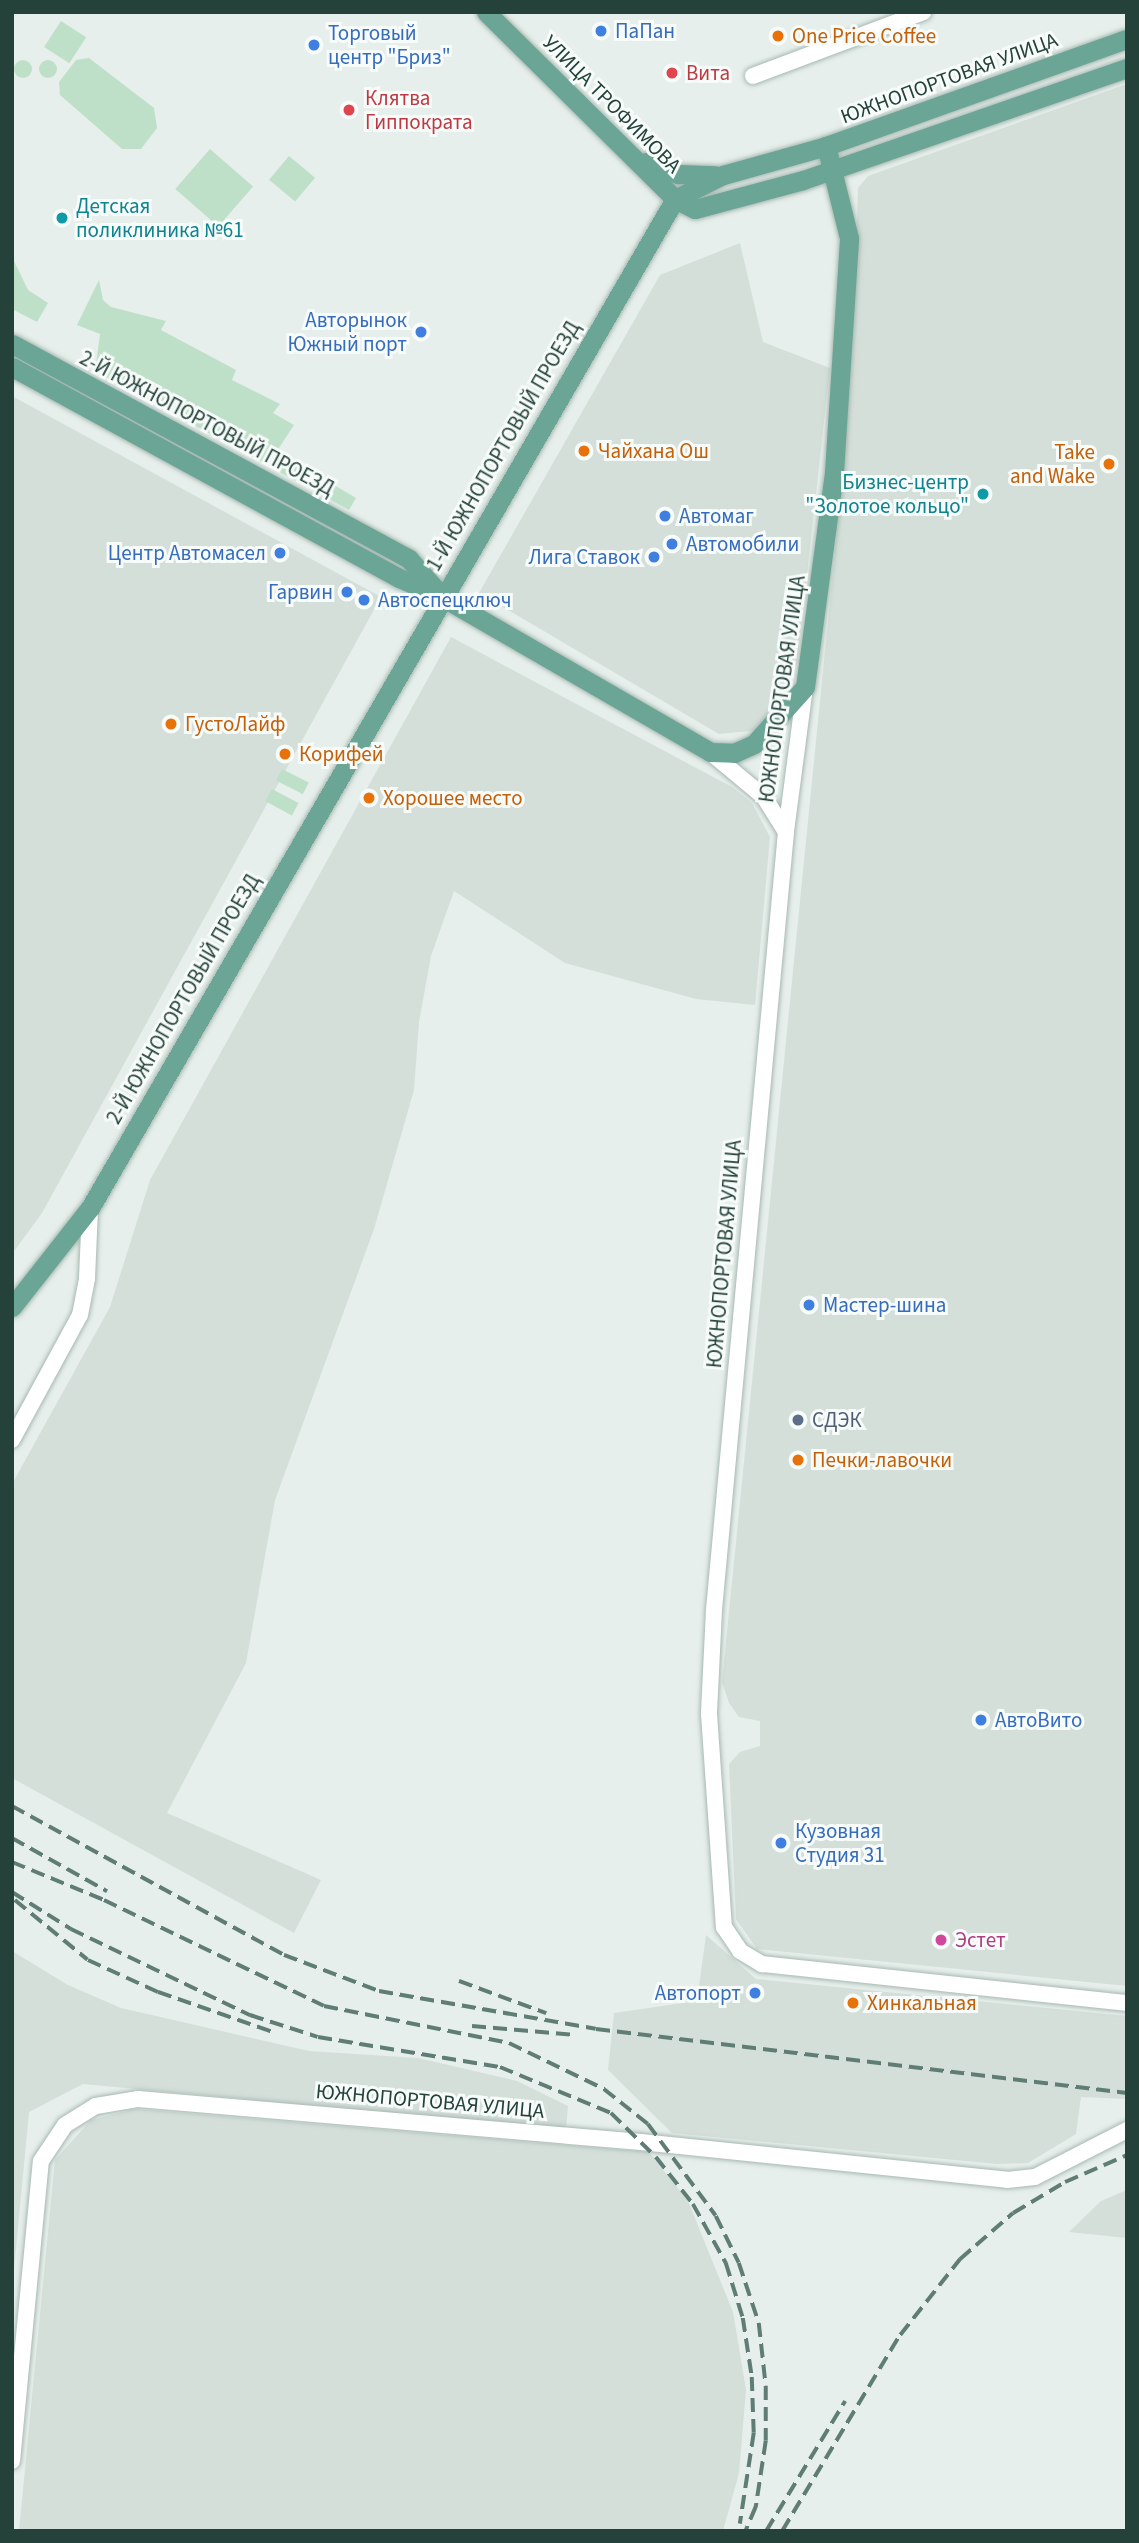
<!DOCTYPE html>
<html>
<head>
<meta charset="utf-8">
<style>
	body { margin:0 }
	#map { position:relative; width:1139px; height:2543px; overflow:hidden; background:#e6efeb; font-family:"Source Sans 3",sans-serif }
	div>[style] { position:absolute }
	.built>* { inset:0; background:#d4dfda }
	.green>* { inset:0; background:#bfe0c8; transform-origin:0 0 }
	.round { border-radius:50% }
	.roads { filter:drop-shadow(0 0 2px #a8b8b2) drop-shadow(0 0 2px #a8b8b2) }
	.minor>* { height:16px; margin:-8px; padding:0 8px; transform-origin:8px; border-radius:8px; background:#fff }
	.major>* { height:19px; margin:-9.5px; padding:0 9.5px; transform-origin:9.5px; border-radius:9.5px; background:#6aa596 }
	.rail>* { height:3.5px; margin-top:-1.75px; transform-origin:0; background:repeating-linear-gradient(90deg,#5f7d75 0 14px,transparent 0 21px) }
	.dots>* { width:19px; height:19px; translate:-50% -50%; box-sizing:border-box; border:4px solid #f7fbf9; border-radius:50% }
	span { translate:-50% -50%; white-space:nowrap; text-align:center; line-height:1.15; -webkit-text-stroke:6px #f7fbf9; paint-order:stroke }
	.shop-label { font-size:21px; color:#366cbe }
	.left { translate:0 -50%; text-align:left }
	.right { translate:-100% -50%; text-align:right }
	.food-label { font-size:21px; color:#c56008 }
	.health-label { font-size:21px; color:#be3a42 }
	.street-label { font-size:21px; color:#24423a }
	.culture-label { font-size:21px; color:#0d838f }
	.service-label { font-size:21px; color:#4e5e75 }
	.hotel-label { font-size:21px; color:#b23c85 }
	.frame { position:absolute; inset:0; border:14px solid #24423a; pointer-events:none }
</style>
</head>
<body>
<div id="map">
	<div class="built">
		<div style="clip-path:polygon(1127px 84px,1127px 1986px,757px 1949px,736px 1919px,729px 1764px,740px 1752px,760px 1746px,760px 1721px,739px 1717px,729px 1703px,722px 1682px,841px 491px,853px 338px,858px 188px,868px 176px)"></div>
		<div style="clip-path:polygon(740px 243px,763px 342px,830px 368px,797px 664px,760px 730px,719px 734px,479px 593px,660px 275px)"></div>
		<div style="clip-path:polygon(12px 396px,381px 597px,42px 1213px,12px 1254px)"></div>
		<div style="clip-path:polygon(451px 637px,732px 787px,752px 803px,770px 837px,755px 1005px,696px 999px,565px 963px,454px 891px,431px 956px,419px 1022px,414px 1090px,374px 1229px,275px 1500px,246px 1663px,167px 1813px,321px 1880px,294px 1933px,12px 1778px,12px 1484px,110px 1307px,150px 1180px)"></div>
		<div style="clip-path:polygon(706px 1935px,756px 1979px,1127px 2016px,1127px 2099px,1081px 2097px,1076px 2134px,1028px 2163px,997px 2164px,672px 2133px,608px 2070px,614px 2013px,697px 2001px)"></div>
		<div style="clip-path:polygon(12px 1951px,68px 1985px,121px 2008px,309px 2051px,418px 2058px,517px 2081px,568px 2106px,566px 2129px,83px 2084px,29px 2112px,12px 2291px)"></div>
		<div style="clip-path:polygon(135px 2109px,649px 2152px,688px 2201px,733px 2312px,746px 2390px,739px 2473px,723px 2531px,19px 2531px,55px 2160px,91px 2120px)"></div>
		<div style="clip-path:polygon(1127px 2190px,1127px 2238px,1069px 2232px,1101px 2201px)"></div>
	</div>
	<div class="green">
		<div style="left:61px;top:21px;width:30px;height:31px;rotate:33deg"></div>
		<div style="clip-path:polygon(89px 58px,154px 108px,157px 128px,141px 149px,122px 149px,60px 95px,59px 82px,76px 60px)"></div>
		<div class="round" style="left:14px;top:60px;width:18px;height:18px"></div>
		<div class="round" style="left:39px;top:60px;width:18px;height:18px"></div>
		<div style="left:210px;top:149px;width:57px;height:53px;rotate:41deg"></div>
		<div style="left:289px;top:156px;width:34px;height:31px;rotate:40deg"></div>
		<div style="clip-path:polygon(12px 257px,28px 290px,48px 303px,37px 322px,12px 309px)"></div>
		<div style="clip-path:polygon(99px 280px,103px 300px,111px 307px,166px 321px,161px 330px,236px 370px,232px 380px,280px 404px,273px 413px,294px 425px,277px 451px,356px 498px,349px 510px,95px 371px,100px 334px,77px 325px)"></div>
		<div style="left:282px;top:769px;width:30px;height:13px;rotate:27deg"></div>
		<div style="left:272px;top:789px;width:30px;height:14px;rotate:28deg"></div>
	</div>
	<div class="roads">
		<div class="minor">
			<div style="left:753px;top:76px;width:182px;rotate:-20.6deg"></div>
			<div style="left:805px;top:687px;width:146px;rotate:97.5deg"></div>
			<div style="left:786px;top:832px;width:781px;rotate:95.29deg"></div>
			<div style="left:714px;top:1610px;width:104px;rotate:92.8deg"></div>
			<div style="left:709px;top:1714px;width:214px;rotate:86deg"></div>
			<div style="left:724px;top:1927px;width:29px;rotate:56deg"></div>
			<div style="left:740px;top:1951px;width:26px;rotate:31deg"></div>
			<div style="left:762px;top:1964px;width:367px;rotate:6.1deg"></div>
			<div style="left:710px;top:752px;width:70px;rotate:39.8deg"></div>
			<div style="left:764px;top:797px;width:41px;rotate:57.8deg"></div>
			<div style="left:12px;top:1440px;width:142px;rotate:-61.5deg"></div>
			<div style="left:80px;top:1315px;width:38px;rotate:-79deg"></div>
			<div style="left:87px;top:1278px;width:70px;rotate:-87.5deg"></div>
			<div style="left:12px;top:2461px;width:301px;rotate:-84.5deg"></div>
			<div style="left:41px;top:2161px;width:43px;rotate:-56.3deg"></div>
			<div style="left:65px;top:2125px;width:36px;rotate:-32deg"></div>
			<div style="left:96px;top:2106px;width:43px;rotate:-9.5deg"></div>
			<div style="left:138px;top:2099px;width:505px;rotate:4.89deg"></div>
			<div style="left:641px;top:2142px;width:368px;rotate:5.9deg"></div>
			<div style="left:1007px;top:2180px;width:28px;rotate:-6deg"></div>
			<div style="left:1035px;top:2177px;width:103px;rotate:-27.1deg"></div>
		</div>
		<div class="major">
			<div style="left:486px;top:12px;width:266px;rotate:44.7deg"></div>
			<div style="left:675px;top:199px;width:22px;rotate:27deg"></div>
			<div style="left:695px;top:209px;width:112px;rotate:-15deg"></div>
			<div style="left:803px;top:180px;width:343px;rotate:-19.1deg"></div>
			<div style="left:646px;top:162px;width:34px;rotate:21deg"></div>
			<div style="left:678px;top:174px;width:37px;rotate:2deg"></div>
			<div style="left:12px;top:344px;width:451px;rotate:28.4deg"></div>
			<div style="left:409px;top:559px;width:45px;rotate:48.6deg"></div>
			<div style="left:12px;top:367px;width:441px;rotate:28.6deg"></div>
			<div style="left:399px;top:578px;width:47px;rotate:23.8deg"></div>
			<div style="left:442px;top:597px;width:310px;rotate:30deg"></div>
			<div style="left:710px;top:752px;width:24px;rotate:2deg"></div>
			<div style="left:734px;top:753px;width:22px;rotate:-24deg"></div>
			<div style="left:754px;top:744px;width:76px;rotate:-48.2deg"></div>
			<div style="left:805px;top:687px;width:217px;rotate:-82.3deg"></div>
			<div style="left:834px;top:472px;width:234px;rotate:-86.3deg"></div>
			<div style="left:849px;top:238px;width:95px;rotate:-104deg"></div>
			<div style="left:12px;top:1307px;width:126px;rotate:-51.8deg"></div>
			<div style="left:90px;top:1208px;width:1166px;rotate:-59.9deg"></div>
			<div style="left:675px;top:199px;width:54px;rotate:-26.6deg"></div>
			<div style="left:723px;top:175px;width:107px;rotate:-15.7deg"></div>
			<div style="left:826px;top:146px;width:319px;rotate:-19.6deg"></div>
		</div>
	</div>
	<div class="rail">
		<div style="left:12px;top:1806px;width:310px;rotate:28.7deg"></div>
		<div style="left:284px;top:1955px;width:102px;rotate:20.8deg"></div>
		<div style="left:379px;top:1991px;width:220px;rotate:9.9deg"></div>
		<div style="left:596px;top:2029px;width:535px;rotate:6.87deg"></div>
		<div style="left:12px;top:1838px;width:109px;rotate:29.2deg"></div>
		<div style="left:12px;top:1862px;width:100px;rotate:22.4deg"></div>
		<div style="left:104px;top:1900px;width:244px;rotate:25.7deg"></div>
		<div style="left:324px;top:2006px;width:189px;rotate:11.3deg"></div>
		<div style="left:509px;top:2043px;width:106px;rotate:25.8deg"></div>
		<div style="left:604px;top:2089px;width:56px;rotate:38.5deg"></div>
		<div style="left:648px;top:2124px;width:114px;rotate:53.5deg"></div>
		<div style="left:716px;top:2216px;width:52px;rotate:63.9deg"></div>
		<div style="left:739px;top:2263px;width:63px;rotate:71.6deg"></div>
		<div style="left:759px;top:2323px;width:63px;rotate:83.7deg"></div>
		<div style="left:766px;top:2386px;width:55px;rotate:90deg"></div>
		<div style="left:766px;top:2441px;width:67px;rotate:98.6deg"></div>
		<div style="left:756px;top:2507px;width:26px;rotate:113deg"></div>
		<div style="left:12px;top:1892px;width:70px;rotate:32.1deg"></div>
		<div style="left:71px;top:1929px;width:199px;rotate:25.7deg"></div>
		<div style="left:250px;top:2015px;width:71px;rotate:17.9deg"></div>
		<div style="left:318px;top:2037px;width:184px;rotate:9.4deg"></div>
		<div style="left:500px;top:2067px;width:120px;rotate:22.5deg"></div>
		<div style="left:611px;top:2113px;width:63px;rotate:44.4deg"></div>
		<div style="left:656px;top:2157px;width:60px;rotate:51.8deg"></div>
		<div style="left:693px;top:2204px;width:68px;rotate:60.8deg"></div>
		<div style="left:726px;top:2263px;width:58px;rotate:72.8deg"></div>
		<div style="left:743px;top:2318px;width:60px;rotate:81.3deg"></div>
		<div style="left:752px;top:2377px;width:56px;rotate:88deg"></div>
		<div style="left:754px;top:2433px;width:92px;rotate:98.7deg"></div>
		<div style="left:15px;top:1900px;width:94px;rotate:39.4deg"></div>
		<div style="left:88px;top:1960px;width:77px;rotate:24.6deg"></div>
		<div style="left:158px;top:1992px;width:122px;rotate:19.2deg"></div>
		<div style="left:459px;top:1981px;width:93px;rotate:20.2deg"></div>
		<div style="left:472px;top:2026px;width:104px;rotate:4.9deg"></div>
		<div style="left:766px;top:2531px;width:152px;rotate:-58.7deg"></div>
		<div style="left:782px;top:2531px;width:229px;rotate:-59deg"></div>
		<div style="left:900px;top:2335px;width:97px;rotate:-51.7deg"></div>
		<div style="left:960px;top:2259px;width:70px;rotate:-41deg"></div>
		<div style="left:1013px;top:2213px;width:61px;rotate:-30.8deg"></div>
		<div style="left:1065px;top:2182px;width:68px;rotate:-23.5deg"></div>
	</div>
	<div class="dots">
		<div style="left:601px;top:31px;background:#3f7fe0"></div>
		<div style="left:778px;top:36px;background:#e8710a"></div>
		<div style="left:314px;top:45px;background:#3f7fe0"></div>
		<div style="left:672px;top:73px;background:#e0444e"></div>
		<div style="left:349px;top:110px;background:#e0444e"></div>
		<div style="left:62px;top:218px;background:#0f9aa8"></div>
		<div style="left:421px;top:332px;background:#3f7fe0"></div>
		<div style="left:584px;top:451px;background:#e8710a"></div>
		<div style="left:1109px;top:464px;background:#e8710a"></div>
		<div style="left:983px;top:494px;background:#0f9aa8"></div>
		<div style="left:665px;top:516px;background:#3f7fe0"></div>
		<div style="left:672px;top:544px;background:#3f7fe0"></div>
		<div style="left:280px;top:553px;background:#3f7fe0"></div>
		<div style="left:654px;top:557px;background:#3f7fe0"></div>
		<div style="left:347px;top:592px;background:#3f7fe0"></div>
		<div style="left:364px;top:600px;background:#3f7fe0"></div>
		<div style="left:171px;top:724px;background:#e8710a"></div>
		<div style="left:285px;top:754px;background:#e8710a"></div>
		<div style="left:369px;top:798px;background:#e8710a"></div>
		<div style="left:809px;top:1305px;background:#3f7fe0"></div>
		<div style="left:798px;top:1420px;background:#5c6f8a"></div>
		<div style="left:798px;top:1460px;background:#e8710a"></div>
		<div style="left:981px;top:1720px;background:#3f7fe0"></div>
		<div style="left:781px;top:1843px;background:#3f7fe0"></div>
		<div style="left:941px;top:1940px;background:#d1479c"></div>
		<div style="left:755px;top:1993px;background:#3f7fe0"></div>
		<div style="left:853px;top:2003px;background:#e8710a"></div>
	</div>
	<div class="shop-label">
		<span class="left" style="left:615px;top:31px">ПаПан</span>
		<span class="left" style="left:328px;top:45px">Торговый<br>центр "Бриз"</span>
		<span class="right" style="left:407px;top:332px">Авторынок<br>Южный порт</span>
		<span class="left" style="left:679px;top:516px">Автомаг</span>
		<span class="left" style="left:686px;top:544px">Автомобили</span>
		<span class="right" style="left:266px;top:553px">Центр Автомасел</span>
		<span class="right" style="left:640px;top:557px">Лига Ставок</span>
		<span class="right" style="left:333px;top:592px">Гарвин</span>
		<span class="left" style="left:378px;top:600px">Автоспецключ</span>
		<span class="left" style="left:823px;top:1305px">Мастер-шина</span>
		<span class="left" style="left:995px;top:1720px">АвтоВито</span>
		<span class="left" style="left:795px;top:1843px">Кузовная<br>Студия 31</span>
		<span class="right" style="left:741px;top:1993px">Автопорт</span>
	</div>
	<div class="food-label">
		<span class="left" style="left:792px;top:36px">One Price Coffee</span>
		<span class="left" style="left:598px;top:451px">Чайхана Ош</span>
		<span class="right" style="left:1095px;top:464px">Take<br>and Wake</span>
		<span class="left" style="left:185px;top:724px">ГустоЛайф</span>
		<span class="left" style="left:299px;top:754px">Корифей</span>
		<span class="left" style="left:383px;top:798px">Хорошее место</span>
		<span class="left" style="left:812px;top:1460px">Печки-лавочки</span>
		<span class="left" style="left:867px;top:2003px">Хинкальная</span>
	</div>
	<div class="health-label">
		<span class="left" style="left:686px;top:73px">Вита</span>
		<span class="left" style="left:365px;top:110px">Клятва<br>Гиппократа</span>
	</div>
	<div class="street-label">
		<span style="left:949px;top:78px;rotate:-20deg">ЮЖНОПОРТОВАЯ УЛИЦА</span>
		<span style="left:612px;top:104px;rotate:45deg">УЛИЦА ТРОФИМОВА</span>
		<span style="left:207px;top:423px;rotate:28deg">2-Й ЮЖНОПОРТОВЫЙ ПРОЕЗД</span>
		<span style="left:503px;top:446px;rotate:-60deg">1-Й ЮЖНОПОРТОВЫЙ ПРОЕЗД</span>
		<span style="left:782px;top:689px;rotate:-82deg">ЮЖНОПОРТОВАЯ УЛИЦА</span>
		<span style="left:183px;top:999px;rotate:-60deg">2-Й ЮЖНОПОРТОВЫЙ ПРОЕЗД</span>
		<span style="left:724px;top:1254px;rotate:-85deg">ЮЖНОПОРТОВАЯ УЛИЦА</span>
		<span style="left:430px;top:2101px;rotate:5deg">ЮЖНОПОРТОВАЯ УЛИЦА</span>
	</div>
	<div class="culture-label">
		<span class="left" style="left:76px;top:218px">Детская<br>поликлиника №61</span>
		<span class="right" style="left:969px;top:494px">Бизнес-центр<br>"Золотое кольцо"</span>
	</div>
	<div class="service-label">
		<span class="left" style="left:812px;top:1420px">СДЭК</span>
	</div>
	<div class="hotel-label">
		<span class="left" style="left:955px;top:1940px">Эстет</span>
	</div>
	<div class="frame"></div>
</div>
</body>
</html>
